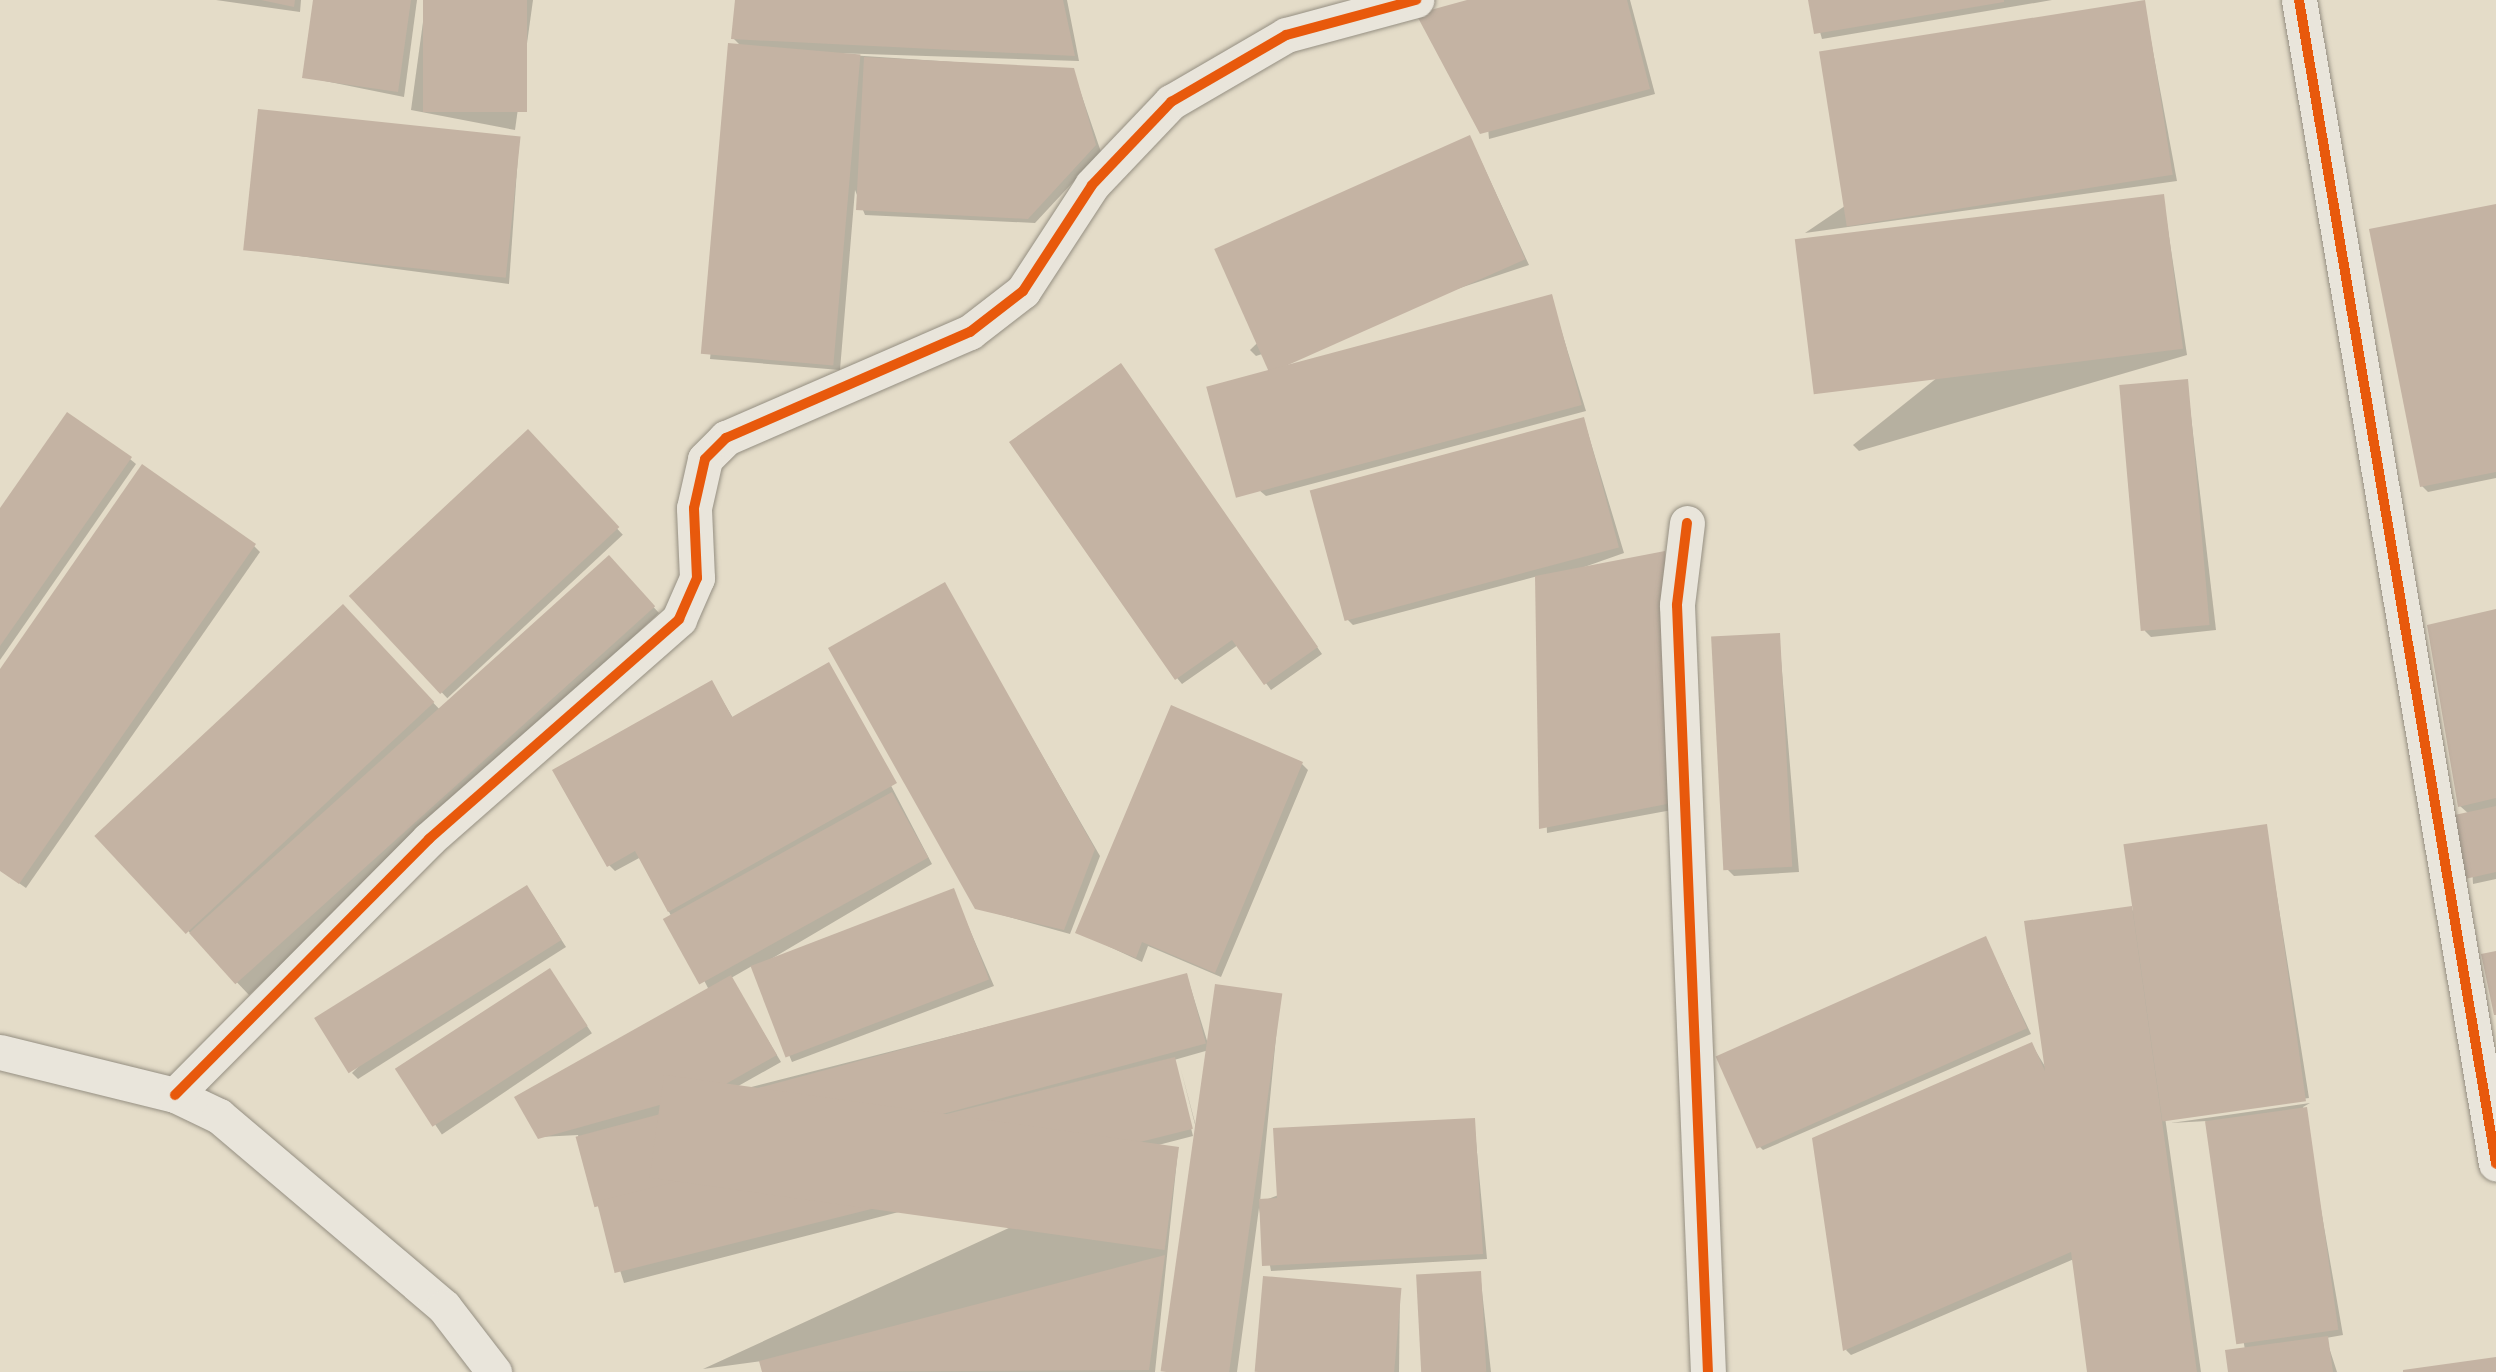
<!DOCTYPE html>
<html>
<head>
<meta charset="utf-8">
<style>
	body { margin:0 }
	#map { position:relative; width:2496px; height:1372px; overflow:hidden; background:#e4dcc8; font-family:"IM FELL Great Primer",serif }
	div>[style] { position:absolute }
	.shadow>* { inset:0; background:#0003; transform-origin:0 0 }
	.building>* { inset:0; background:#c4b3a3; transform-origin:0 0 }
	.roads { filter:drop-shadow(0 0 2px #958f82) drop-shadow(0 0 2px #958f82) }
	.street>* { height:35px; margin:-17.5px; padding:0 17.5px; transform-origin:17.5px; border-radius:17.5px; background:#e9e5db }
	.cycleway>* { height:10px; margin:-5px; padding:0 5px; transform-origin:5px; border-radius:5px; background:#e8590c }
	span { translate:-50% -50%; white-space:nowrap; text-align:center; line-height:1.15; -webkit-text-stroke:8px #f5ecd3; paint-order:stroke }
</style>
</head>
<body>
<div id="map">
	<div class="shadow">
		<div style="clip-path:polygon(216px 0,301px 0,300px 12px)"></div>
		<div style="clip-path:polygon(315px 0,417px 0,404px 97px,305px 77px)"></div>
		<div style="clip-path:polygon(426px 0,533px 0,515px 130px,411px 110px)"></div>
		<div style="clip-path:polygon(738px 0,1067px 0,1079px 61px,804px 52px,1073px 70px,1101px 152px,1035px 223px,865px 215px,855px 190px,840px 370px,710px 359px,742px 47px,733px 38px)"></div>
		<div style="clip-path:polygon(1477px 0,1630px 0,1655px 94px,1489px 139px)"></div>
		<div style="clip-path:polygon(1811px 0,2052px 0,1822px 39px)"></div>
		<div style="clip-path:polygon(2144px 3px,2177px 181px,1805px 233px)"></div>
		<div style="clip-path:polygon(1470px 137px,1529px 265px,1256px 356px,1250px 350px)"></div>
		<div style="clip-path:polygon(519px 141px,509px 284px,246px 249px)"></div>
		<div style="clip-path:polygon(2163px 197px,2187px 355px,1859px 451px,1853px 445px)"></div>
		<div style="clip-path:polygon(2496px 207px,2496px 478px,2428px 492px,2422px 486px)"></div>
		<div style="clip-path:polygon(1551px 297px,1586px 411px,1266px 496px,1259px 490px)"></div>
		<div style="clip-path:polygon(1126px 372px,1322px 654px,1271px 690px,1238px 645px,1182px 684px,1177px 678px)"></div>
		<div style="clip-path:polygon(2187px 382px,2216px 630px,2151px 637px,2145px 631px)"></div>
		<div style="clip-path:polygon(1584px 420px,1624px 553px,1570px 572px,1670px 559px,1672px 810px,1547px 833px,1538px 576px,1353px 625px,1347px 619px)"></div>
		<div style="left:528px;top:433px;width:139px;height:240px;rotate:47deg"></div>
		<div style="clip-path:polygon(130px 459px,136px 464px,0 660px,0 513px)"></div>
		<div style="clip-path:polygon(254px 546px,260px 552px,26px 888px,0 870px,0 673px)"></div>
		<div style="clip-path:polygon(609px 559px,659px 613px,249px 995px,100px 838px,343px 608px,443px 713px)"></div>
		<div style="clip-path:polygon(944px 585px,1100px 856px,1070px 934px,977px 908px)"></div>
		<div style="clip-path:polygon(2496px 612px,2496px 879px,2473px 884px,2469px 814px,2460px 806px)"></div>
		<div style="clip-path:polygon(1779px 636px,1799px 872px,1734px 876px,1728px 870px)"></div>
		<div style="clip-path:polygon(828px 665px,932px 864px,766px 962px,953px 891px,994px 986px,792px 1062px,752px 966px,731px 978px,781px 1062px,724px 1094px,1187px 976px,1209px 1047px,1280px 996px,1260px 1202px,1474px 1120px,1487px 1259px,1271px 1271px,1259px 1208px,1237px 1372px,1166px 1372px,1199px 1140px,1180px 1066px,1198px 1134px,1209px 1050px,1174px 1060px,1193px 1136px,624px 1283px,578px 1135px,540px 1137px,709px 990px,641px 857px,615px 871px,609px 865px,712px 683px,733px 718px)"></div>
		<div style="clip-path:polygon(1302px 764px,1308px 770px,1221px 977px,1148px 946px,1142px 962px,1078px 932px)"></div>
		<div style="clip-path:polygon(2266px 827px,2309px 1098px,2165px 1117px,2201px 1372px,2090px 1372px,2074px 1259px,1851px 1355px,1846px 1350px,2032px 1045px,2046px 1068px,2131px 909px,2140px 918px)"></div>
		<div style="clip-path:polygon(532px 894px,566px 947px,358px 1079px,352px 1073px)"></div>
		<div style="clip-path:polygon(1986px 939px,2031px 1034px,1763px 1150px,1757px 1144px)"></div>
		<div style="left:550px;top:971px;width:75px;height:181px;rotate:56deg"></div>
		<div style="clip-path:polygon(2310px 1103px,2303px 1107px,2343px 1335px,2326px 1338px,2337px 1372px,2231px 1372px,2245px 1350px,2207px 1121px,2171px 1123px)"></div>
		<div style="clip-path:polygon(1178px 1150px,1155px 1372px,765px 1372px,762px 1361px,703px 1369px)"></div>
		<div style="clip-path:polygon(1480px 1273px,1491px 1372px,1424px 1372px)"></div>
		<div style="clip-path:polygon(1400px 1290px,1399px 1372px,1257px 1372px)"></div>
	</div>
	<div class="building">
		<div style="clip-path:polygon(261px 0,295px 0,294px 7px)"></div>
		<div style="clip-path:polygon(313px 0,411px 0,398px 92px,302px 78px)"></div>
		<div style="left:423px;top:0;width:104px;height:112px"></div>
		<div style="clip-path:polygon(735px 0,1063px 0,1075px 56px,731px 39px)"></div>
		<div style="clip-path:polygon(1467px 0,1627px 0,1650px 89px,1480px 134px,1416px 14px)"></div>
		<div style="clip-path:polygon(1808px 0,2004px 0,2004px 2px,1814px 34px)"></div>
		<div style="left:2145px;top:0;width:177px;height:330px;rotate:81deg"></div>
		<div style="left:728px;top:43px;width:133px;height:312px;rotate:5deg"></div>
		<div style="clip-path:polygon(864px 57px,1074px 68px,1096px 145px,1028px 219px,856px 210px)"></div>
		<div style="left:258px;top:109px;width:264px;height:142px;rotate:6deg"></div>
		<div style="left:1470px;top:135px;width:136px;height:280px;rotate:66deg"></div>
		<div style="left:2164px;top:194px;width:156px;height:372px;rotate:83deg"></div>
		<div style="clip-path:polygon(2496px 204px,2496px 472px,2420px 487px,2369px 229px)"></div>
		<div style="left:1552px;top:294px;width:115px;height:358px;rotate:75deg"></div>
		<div style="clip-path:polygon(1121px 363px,1318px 647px,1264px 685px,1232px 640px,1175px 680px,1009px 442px)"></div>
		<div style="left:2188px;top:379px;width:247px;height:69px;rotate:85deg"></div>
		<div style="clip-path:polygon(67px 412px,132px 457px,0 646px,0 508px)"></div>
		<div style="left:1584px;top:417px;width:135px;height:284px;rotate:75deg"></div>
		<div style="left:528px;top:429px;width:134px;height:245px;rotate:47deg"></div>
		<div style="clip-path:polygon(142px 464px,256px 544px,19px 884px,0 871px,0 669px)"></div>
		<div style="clip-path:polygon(1665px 551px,1667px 804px,1539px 829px,1535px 576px)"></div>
		<div style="left:609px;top:555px;width:69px;height:565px;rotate:48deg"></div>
		<div style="clip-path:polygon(945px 582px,1095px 849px,1064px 930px,975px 909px,828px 648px)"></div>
		<div style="left:343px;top:604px;width:134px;height:340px;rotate:47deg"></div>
		<div style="clip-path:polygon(2496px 609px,2496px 798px,2458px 807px,2427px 625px)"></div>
		<div style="left:1780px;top:633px;width:234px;height:69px;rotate:87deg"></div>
		<div style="clip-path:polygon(829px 662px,897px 783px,668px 912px,635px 851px,607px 867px,552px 770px,712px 680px,732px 717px)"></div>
		<div style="clip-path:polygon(1171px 705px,1303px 762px,1215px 973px,1142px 942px,1136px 958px,1075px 933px)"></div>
		<div style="left:892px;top:792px;width:75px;height:262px;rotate:61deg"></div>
		<div style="clip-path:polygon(2496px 806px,2496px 872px,2465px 879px,2450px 816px)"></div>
		<div style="left:2267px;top:824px;width:280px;height:145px;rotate:82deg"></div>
		<div style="left:527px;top:885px;width:65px;height:251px;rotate:58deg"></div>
		<div style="left:954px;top:888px;width:98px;height:218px;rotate:69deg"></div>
		<div style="clip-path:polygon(2132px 906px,2197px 1372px,2087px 1372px,2071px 1252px,1843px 1351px,1812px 1138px,2032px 1042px,2045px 1071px,2024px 921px)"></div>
		<div style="left:1986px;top:936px;width:101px;height:296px;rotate:66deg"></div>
		<div style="clip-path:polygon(2496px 951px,2496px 1015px,2494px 1015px,2481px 954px)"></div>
		<div style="left:550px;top:968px;width:69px;height:185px;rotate:57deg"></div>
		<div style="left:1187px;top:973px;width:73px;height:633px;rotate:75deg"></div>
		<div style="clip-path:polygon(731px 975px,777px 1055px,717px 1089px,538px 1139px,514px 1097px)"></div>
		<div style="left:1215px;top:984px;width:68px;height:391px;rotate:8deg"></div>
		<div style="left:1175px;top:1057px;width:74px;height:596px;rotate:76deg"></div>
		<div style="left:2307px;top:1107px;width:225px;height:103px;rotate:82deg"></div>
		<div style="clip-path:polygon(1475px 1118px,1483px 1254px,1262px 1266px,1259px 1199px,1277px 1198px,1273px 1128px)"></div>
		<div style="left:1179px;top:1147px;width:104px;height:520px;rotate:98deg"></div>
		<div style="clip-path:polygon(1165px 1255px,1149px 1370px,762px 1372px,759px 1361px)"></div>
		<div style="left:1481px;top:1271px;width:101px;height:65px;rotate:87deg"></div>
		<div style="left:1263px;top:1276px;width:139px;height:96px;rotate:5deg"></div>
		<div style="clip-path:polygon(2328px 1336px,2333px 1372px,2228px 1372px,2225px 1350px)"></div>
		<div style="clip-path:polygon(2496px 1357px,2496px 1372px,2403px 1372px,2403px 1370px)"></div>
	</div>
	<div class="roads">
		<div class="street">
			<div style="left:2299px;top:0;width:1180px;rotate:80.39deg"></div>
			<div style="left:1687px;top:523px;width:83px;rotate:97deg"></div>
			<div style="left:1677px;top:605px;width:768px;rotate:87.69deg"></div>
			<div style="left:0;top:1052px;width:180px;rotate:13.8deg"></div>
			<div style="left:175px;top:1095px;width:49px;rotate:25.5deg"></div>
			<div style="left:219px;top:1116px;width:295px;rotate:40.3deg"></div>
			<div style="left:444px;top:1307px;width:82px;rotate:52.4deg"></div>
			<div style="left:175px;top:1095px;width:361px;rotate:-45.2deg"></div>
			<div style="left:429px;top:839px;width:333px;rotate:-41.3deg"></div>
			<div style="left:679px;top:619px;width:45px;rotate:-66.3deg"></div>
			<div style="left:697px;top:578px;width:70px;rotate:-92.5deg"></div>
			<div style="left:694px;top:508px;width:50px;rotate:-77.3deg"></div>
			<div style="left:705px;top:459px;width:30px;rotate:-45deg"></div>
			<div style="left:726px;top:438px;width:266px;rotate:-23.5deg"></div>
			<div style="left:970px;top:332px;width:67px;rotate:-37.7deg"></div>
			<div style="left:1023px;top:291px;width:126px;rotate:-56.9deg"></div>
			<div style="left:1092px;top:185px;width:115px;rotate:-46.4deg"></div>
			<div style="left:1171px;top:102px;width:133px;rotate:-30.2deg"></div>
			<div style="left:1286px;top:35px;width:135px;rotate:-15.1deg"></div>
		</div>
	</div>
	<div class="cycleway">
		<div style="left:2299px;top:0;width:1180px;rotate:80.39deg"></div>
		<div style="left:1687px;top:523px;width:83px;rotate:97deg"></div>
		<div style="left:1677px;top:605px;width:768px;rotate:87.69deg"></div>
		<div style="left:175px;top:1095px;width:361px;rotate:-45.2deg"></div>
		<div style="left:429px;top:839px;width:333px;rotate:-41.3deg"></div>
		<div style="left:679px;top:619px;width:45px;rotate:-66.3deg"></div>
		<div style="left:697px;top:578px;width:70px;rotate:-92.5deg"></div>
		<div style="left:694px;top:508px;width:50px;rotate:-77.3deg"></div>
		<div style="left:705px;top:459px;width:30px;rotate:-45deg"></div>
		<div style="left:726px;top:438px;width:266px;rotate:-23.5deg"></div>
		<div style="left:970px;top:332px;width:67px;rotate:-37.7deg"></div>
		<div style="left:1023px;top:291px;width:126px;rotate:-56.9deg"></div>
		<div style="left:1092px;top:185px;width:115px;rotate:-46.4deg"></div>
		<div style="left:1171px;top:102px;width:133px;rotate:-30.2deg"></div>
		<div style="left:1286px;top:35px;width:135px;rotate:-15.1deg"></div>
	</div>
</div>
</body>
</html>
